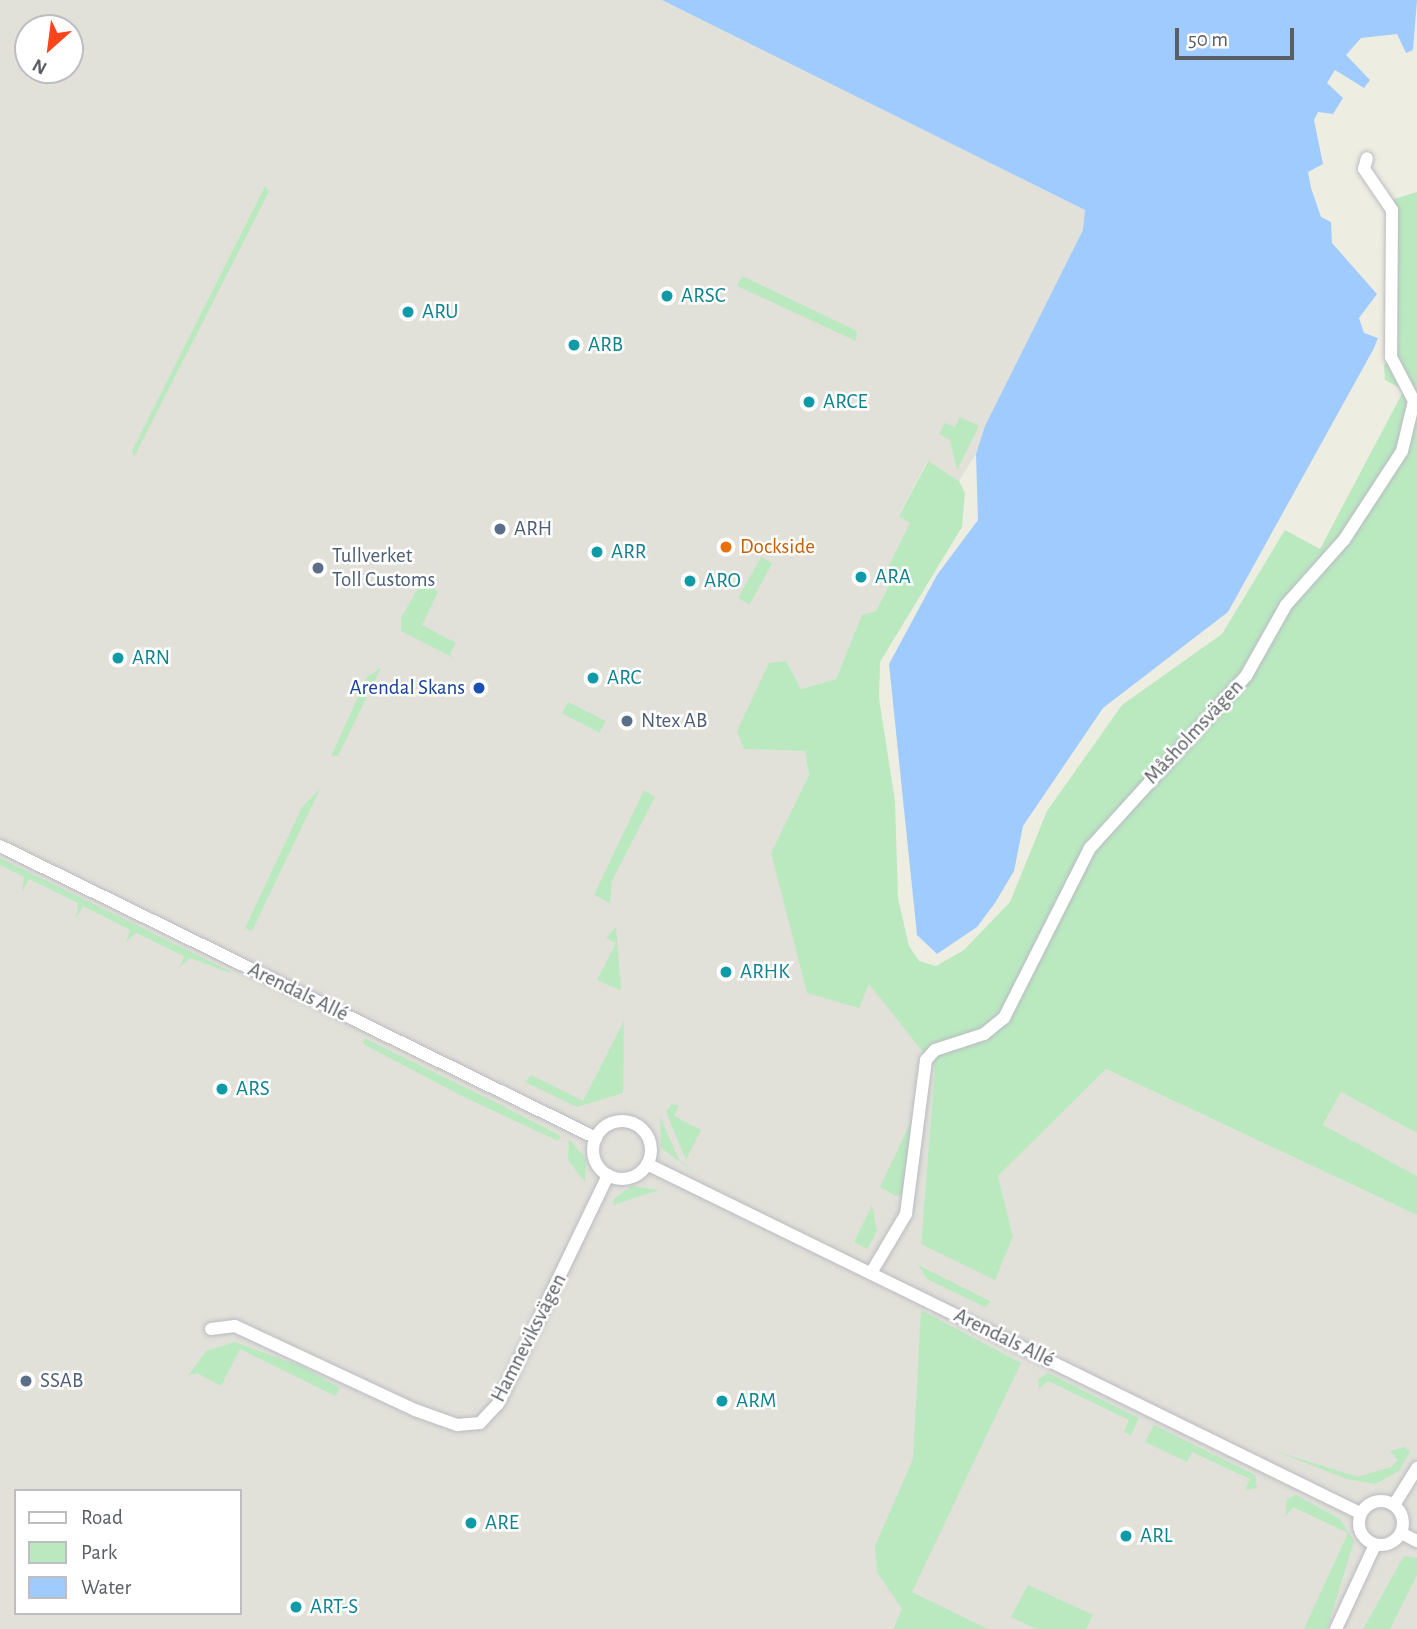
<!DOCTYPE html>
<html>
<head>
<meta charset="utf-8">
<style>
	body { margin:0 }
	#map { position:relative; width:1417px; height:1629px; overflow:hidden; background:#eeede1; font-family:"Alegreya Sans",sans-serif }
	div>[style] { position:absolute }
	.industrial>* { inset:0; background:#e1e0d9 }
	.green>* { inset:0; background:#bae9c0; transform-origin:0 0 }
	.water>* { inset:0; background:#a0cbff }
	.roads { filter:drop-shadow(0 0 2px #b9bbc2) drop-shadow(0 0 2px #b9bbc2) }
	.street>* { height:12px; margin:-6px; padding:0 6px; transform-origin:6px; border-radius:6px; background:#fff }
	.street>.ring { margin:-6px; padding:0; box-sizing:content-box; background:none; border:12px solid #fff; border-radius:50% }
	.dots>* { width:19px; height:19px; translate:-50% -50%; box-sizing:border-box; border:4px solid #fff; border-radius:50% }
	span { translate:-50% -50%; white-space:nowrap; text-align:center; line-height:1.15; -webkit-text-stroke:5px #fff; paint-order:stroke }
	.culture-label { font-size:21px; color:#0d838f }
	.left { translate:0 -50%; text-align:left }
	.service-label { font-size:21px; color:#4e5e75 }
	.food-label { font-size:21px; color:#c56008 }
	.transit-label { font-size:21px; color:#164399 }
	.right { translate:-100% -50%; text-align:right }
	.street-label { font-size:21px; color:#5a5d64 }
	.legend { position:absolute; left:14px; top:1489px; width:228px; height:126px; box-sizing:border-box; background:#fff; border:2px solid #bdbec1; margin:0; padding:9px 12px; list-style:none; font-size:21px; color:#5a5d64 }
	.legend li { display:flex; align-items:center; gap:14px; height:35px }
	.legend b { width:35px; border:2px solid #bdbec1 }
	.north { position:absolute; left:14px; top:14px; width:70px; height:70px; box-sizing:border-box; background:#fff; border:2px solid #bdbec1; border-radius:50%; rotate:208deg; font-size:19px; font-weight:700; line-height:28px; text-align:center; color:#5a5d64 }
	.north::after { content:''; display:block; margin:auto; width:24px; height:32px; background:#fa451b; clip-path:polygon(50% 0,100% 100%,50% 72%,0 100%) }
	.scale { position:absolute; left:1175px; top:28px; width:119px; height:32px; box-sizing:border-box; border:4px solid #5a5d64; border-top:0; padding-left:9px; font-size:21px; line-height:24px; white-space:nowrap; color:#5a5d64; -webkit-text-stroke:5px #fff; paint-order:stroke }
</style>
</head>
<body>
<div id="map">
	<div class="industrial">
		<div style="clip-path:polygon(evenodd,0 0,662px 0,1085px 210px,1083px 230px,976px 454px,959px 481px,927px 461px,899px 515px,911px 522px,886px 571px,890px 583px,876px 611px,862px 616px,836px 679px,800px 689px,786px 661px,744px 749px,805px 751px,809px 775px,771px 853px,935px 1067px,921px 1244px,1013px 1236px,998px 1176px,1106px 1069px,1417px 1215px,1417px 1629px,0 1629px,0 0,28px 28px,70px 28px,70px 70px,28px 70px,28px 28px,0 0,16px 1491px,240px 1491px,240px 1613px,16px 1613px,16px 1491px)"></div>
		<div style="clip-path:polygon(1341px 1092px,1417px 1133px,1417px 1176px,1323px 1126px)"></div>
	</div>
	<div class="green">
		<div style="clip-path:polygon(265px 186px,269px 192px,134px 457px,132px 451px)"></div>
		<div style="clip-path:polygon(1417px 192px,1417px 1133px,1341px 1092px,1323px 1125px,1417px 1176px,1417px 1215px,1106px 1069px,998px 1176px,1013px 1236px,995px 1280px,921px 1244px,935px 1067px,869px 984px,859px 1008px,807px 993px,771px 853px,809px 775px,805px 751px,744px 749px,737px 731px,769px 663px,786px 661px,801px 689px,836px 679px,862px 615px,876px 611px,890px 583px,886px 571px,910px 523px,899px 516px,928px 461px,959px 481px,965px 493px,962px 527px,880px 662px,879px 698px,895px 801px,898px 898px,909px 946px,919px 961px,936px 966px,964px 950px,1010px 902px,1047px 811px,1122px 705px,1222px 634px,1285px 530px,1320px 549px,1404px 390px,1385px 380px,1384px 365px,1398px 354px,1394px 199px)"></div>
		<div style="clip-path:polygon(742px 276px,857px 331px,856px 341px,737px 286px)"></div>
		<div style="clip-path:polygon(960px 417px,979px 426px,957px 470px,950px 440px,939px 434px,945px 423px,955px 427px)"></div>
		<div style="left:761px;top:557px;width:13px;height:47px;rotate:29deg"></div>
		<div style="clip-path:polygon(422px 581px,438px 592px,422px 625px,456px 643px,450px 654px,454px 658px,401px 631px,401px 618px)"></div>
		<div style="clip-path:polygon(381px 668px,338px 756px,331px 756px,367px 677px)"></div>
		<div style="left:568px;top:702px;width:42px;height:13px;rotate:27deg"></div>
		<div style="clip-path:polygon(320px 789px,252px 931px,245px 928px,302px 807px)"></div>
		<div style="clip-path:polygon(644px 790px,655px 797px,612px 881px,610px 903px,594px 895px)"></div>
		<div style="clip-path:polygon(0 858px,230px 971px,230px 973px,190px 958px,180px 967px,184px 956px,136px 933px,126px 942px,130px 930px,83px 906px,76px 918px,78px 903px,29px 879px,22px 892px,24px 877px,0 865px)"></div>
		<div style="clip-path:polygon(616px 927px,621px 989px,619px 990px,597px 980px,616px 943px,606px 938px)"></div>
		<div style="clip-path:polygon(624px 1021px,623px 1093px,577px 1107px,525px 1082px,531px 1075px,583px 1101px)"></div>
		<div style="clip-path:polygon(364px 1038px,497px 1103px,561px 1136px,558px 1141px,464px 1097px,363px 1044px)"></div>
		<div style="clip-path:polygon(672px 1104px,679px 1106px,674px 1116px,701px 1130px,686px 1160px,666px 1112px)"></div>
		<div style="clip-path:polygon(916px 1111px,904px 1194px,896px 1196px,880px 1187px)"></div>
		<div style="clip-path:polygon(660px 1116px,679px 1160px,702px 1178px,661px 1148px)"></div>
		<div style="clip-path:polygon(569px 1139px,586px 1159px,585px 1182px,568px 1160px)"></div>
		<div style="clip-path:polygon(632px 1186px,659px 1190px,613px 1205px,614px 1199px)"></div>
		<div style="clip-path:polygon(872px 1205px,877px 1231px,867px 1249px,854px 1242px)"></div>
		<div style="clip-path:polygon(918px 1265px,990px 1301px,991px 1302px,985px 1307px,927px 1279px)"></div>
		<div style="clip-path:polygon(921px 1310px,1021px 1363px,912px 1592px,988px 1629px,893px 1629px,902px 1609px,877px 1572px,875px 1546px,913px 1459px)"></div>
		<div style="clip-path:polygon(235px 1342px,301px 1366px,340px 1388px,335px 1396px,240px 1349px,221px 1386px,197px 1373px,188px 1376px,206px 1351px)"></div>
		<div style="clip-path:polygon(1048px 1373px,1139px 1418px,1131px 1435px,1124px 1432px,1129px 1420px,1048px 1381px,1039px 1389px,1038px 1379px)"></div>
		<div style="clip-path:polygon(1154px 1425px,1255px 1475px,1257px 1488px,1245px 1490px,1250px 1479px,1192px 1452px,1187px 1462px,1145px 1442px)"></div>
		<div style="clip-path:polygon(1404px 1447px,1410px 1452px,1399px 1471px,1375px 1484px,1347px 1479px,1275px 1451px,1358px 1477px,1391px 1467px,1398px 1460px,1390px 1451px)"></div>
		<div style="clip-path:polygon(1296px 1495px,1340px 1519px,1354px 1541px,1327px 1629px,1304px 1629px,1348px 1533px,1293px 1507px,1285px 1517px,1287px 1499px)"></div>
		<div style="clip-path:polygon(1404px 1556px,1417px 1558px,1417px 1575px,1390px 1629px,1363px 1629px)"></div>
		<div style="clip-path:polygon(1028px 1585px,1093px 1615px,1086px 1629px,1036px 1629px,1011px 1617px)"></div>
	</div>
	<div class="water">
		<div style="clip-path:polygon(662px 0,1417px 0,1413px 50px,1406px 53px,1397px 34px,1361px 38px,1346px 55px,1370px 80px,1364px 88px,1335px 70px,1327px 83px,1343px 98px,1333px 114px,1318px 112px,1314px 120px,1323px 164px,1308px 172px,1311px 188px,1321px 217px,1331px 222px,1332px 243px,1377px 294px,1359px 318px,1364px 333px,1378px 338px,1373px 350px,1228px 612px,1103px 708px,1023px 826px,1014px 871px,995px 903px,977px 927px,937px 954px,917px 935px,889px 664px,937px 575px,978px 520px,976px 454px,985px 426px,1083px 230px,1085px 210px)"></div>
	</div>
	<div class="roads">
		<div class="street">
			<div style="left:0;top:846px;width:664px;rotate:26.1deg"></div>
			<div class="ring" style="left:593px;top:1121px;width:46px;height:46px"></div>
			<div style="left:647px;top:1164px;width:794px;rotate:26.08deg"></div>
			<div style="left:871px;top:1273px;width:69px;rotate:-59.3deg"></div>
			<div style="left:906px;top:1214px;width:155px;rotate:-82.6deg"></div>
			<div style="left:926px;top:1060px;width:13px;rotate:-48deg"></div>
			<div style="left:935px;top:1050px;width:52px;rotate:-18.1deg"></div>
			<div style="left:984px;top:1034px;width:26px;rotate:-39deg"></div>
			<div style="left:1004px;top:1018px;width:191px;rotate:-63.2deg"></div>
			<div style="left:1090px;top:848px;width:232px;rotate:-47.8deg"></div>
			<div style="left:1246px;top:676px;width:81px;rotate:-60.6deg"></div>
			<div style="left:1286px;top:605px;width:87px;rotate:-48.3deg"></div>
			<div style="left:1344px;top:540px;width:106px;rotate:-56.9deg"></div>
			<div style="left:1402px;top:451px;width:51px;rotate:-76.5deg"></div>
			<div style="left:1414px;top:401px;width:50px;rotate:-117.6deg"></div>
			<div style="left:1391px;top:357px;width:147px;rotate:-89.6deg"></div>
			<div style="left:1392px;top:210px;width:50px;rotate:-124.3deg"></div>
			<div style="left:1364px;top:169px;width:11px;rotate:-75deg"></div>
			<div style="left:211px;top:1329px;width:24px;rotate:-7deg"></div>
			<div style="left:235px;top:1326px;width:199px;rotate:25deg"></div>
			<div style="left:415px;top:1410px;width:45px;rotate:19.7deg"></div>
			<div style="left:457px;top:1425px;width:23px;rotate:-5deg"></div>
			<div style="left:480px;top:1423px;width:26px;rotate:-47deg"></div>
			<div style="left:498px;top:1404px;width:254px;rotate:-64.3deg"></div>
			<div class="ring" style="left:1359px;top:1501px;width:32px;height:32px"></div>
			<div style="left:1394px;top:1505px;width:44px;rotate:-58.1deg"></div>
			<div style="left:1401px;top:1533px;width:18px;rotate:27deg"></div>
			<div style="left:1336px;top:1629px;width:93px;rotate:-65.1deg"></div>
		</div>
	</div>
	<div class="dots">
		<div style="left:667px;top:296px;background:#0f9aa8"></div>
		<div style="left:408px;top:312px;background:#0f9aa8"></div>
		<div style="left:574px;top:345px;background:#0f9aa8"></div>
		<div style="left:809px;top:402px;background:#0f9aa8"></div>
		<div style="left:500px;top:529px;background:#5c6f8a"></div>
		<div style="left:726px;top:547px;background:#e8710a"></div>
		<div style="left:597px;top:552px;background:#0f9aa8"></div>
		<div style="left:318px;top:568px;background:#5c6f8a"></div>
		<div style="left:861px;top:577px;background:#0f9aa8"></div>
		<div style="left:690px;top:581px;background:#0f9aa8"></div>
		<div style="left:118px;top:658px;background:#0f9aa8"></div>
		<div style="left:593px;top:678px;background:#0f9aa8"></div>
		<div style="left:479px;top:688px;background:#1a4fb4"></div>
		<div style="left:627px;top:721px;background:#5c6f8a"></div>
		<div style="left:726px;top:972px;background:#0f9aa8"></div>
		<div style="left:222px;top:1089px;background:#0f9aa8"></div>
		<div style="left:26px;top:1381px;background:#5c6f8a"></div>
		<div style="left:722px;top:1401px;background:#0f9aa8"></div>
		<div style="left:471px;top:1523px;background:#0f9aa8"></div>
		<div style="left:1126px;top:1536px;background:#0f9aa8"></div>
		<div style="left:296px;top:1607px;background:#0f9aa8"></div>
	</div>
	<div class="culture-label">
		<span class="left" style="left:681px;top:296px">ARSC</span>
		<span class="left" style="left:422px;top:312px">ARU</span>
		<span class="left" style="left:588px;top:345px">ARB</span>
		<span class="left" style="left:823px;top:402px">ARCE</span>
		<span class="left" style="left:611px;top:552px">ARR</span>
		<span class="left" style="left:875px;top:577px">ARA</span>
		<span class="left" style="left:704px;top:581px">ARO</span>
		<span class="left" style="left:132px;top:658px">ARN</span>
		<span class="left" style="left:607px;top:678px">ARC</span>
		<span class="left" style="left:740px;top:972px">ARHK</span>
		<span class="left" style="left:236px;top:1089px">ARS</span>
		<span class="left" style="left:736px;top:1401px">ARM</span>
		<span class="left" style="left:485px;top:1523px">ARE</span>
		<span class="left" style="left:1140px;top:1536px">ARL</span>
		<span class="left" style="left:310px;top:1607px">ART-S</span>
	</div>
	<div class="service-label">
		<span class="left" style="left:514px;top:529px">ARH</span>
		<span class="left" style="left:332px;top:568px">Tullverket<br>Toll Customs</span>
		<span class="left" style="left:641px;top:721px">Ntex AB</span>
		<span class="left" style="left:40px;top:1381px">SSAB</span>
	</div>
	<div class="food-label">
		<span class="left" style="left:740px;top:547px">Dockside</span>
	</div>
	<div class="transit-label">
		<span class="right" style="left:465px;top:688px">Arendal Skans</span>
	</div>
	<div class="street-label">
		<span style="left:1194px;top:732px;rotate:-47deg">Måsholmsvägen</span>
		<span style="left:298px;top:992px;rotate:26deg">Arendals Allé</span>
		<span style="left:529px;top:1338px;rotate:-63deg">Hamneviksvägen</span>
		<span style="left:1004px;top:1338px;rotate:26deg">Arendals Allé</span>
	</div>
	<ul class="legend">
	<li><b style="height:9px;background:#fff"></b>Road</li>
	<li><b style="height:19px;background:#bae9c0"></b>Park</li>
	<li><b style="height:19px;background:#a0cbff"></b>Water</li>
	</ul>
	<div class="north">N</div>
	<div class="scale">50 m</div>
</div>
</body>
</html>
